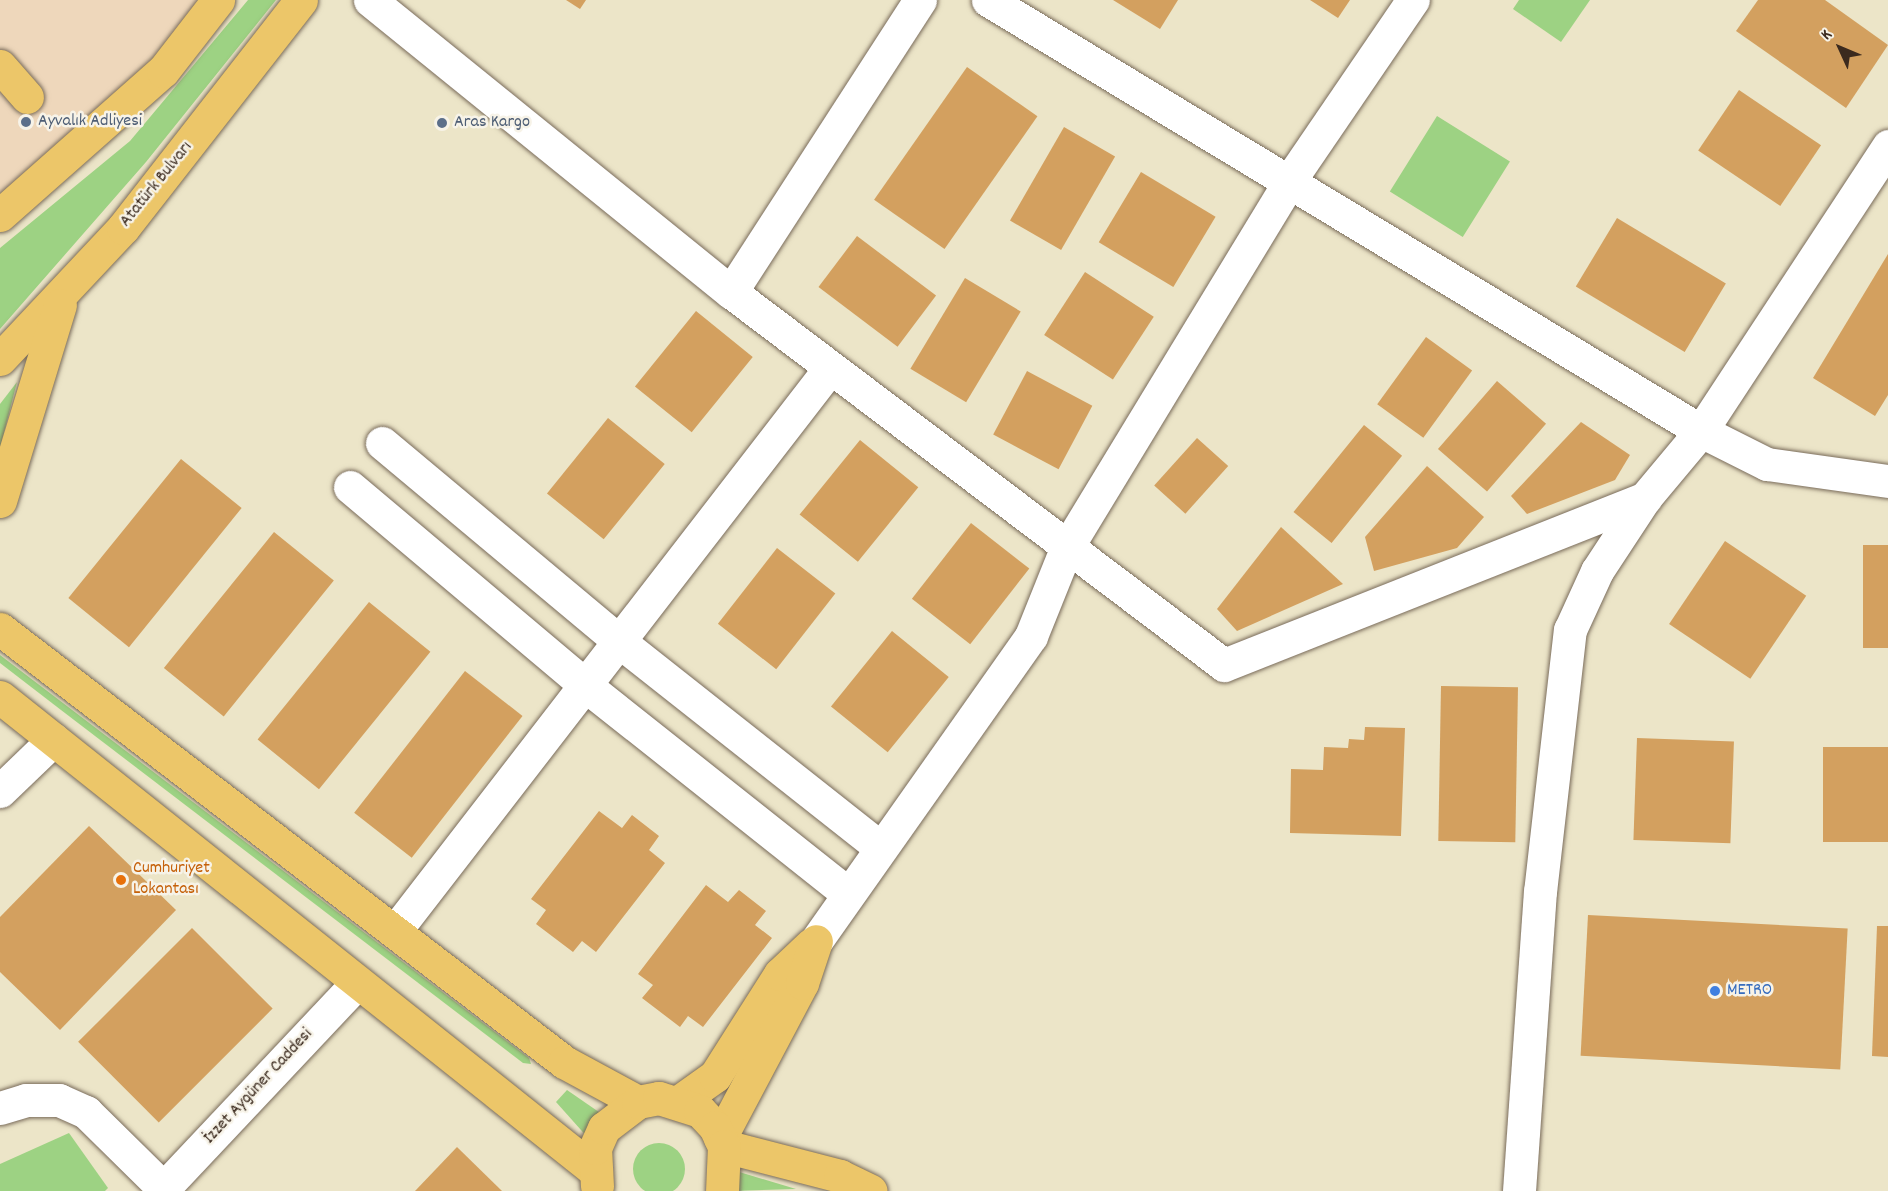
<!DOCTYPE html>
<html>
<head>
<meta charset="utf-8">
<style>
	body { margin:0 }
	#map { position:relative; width:1888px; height:1191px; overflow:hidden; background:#ece5c8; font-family:Dekko,sans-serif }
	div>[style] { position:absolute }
	.built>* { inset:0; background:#eed7bb }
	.green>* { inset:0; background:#9dd283; transform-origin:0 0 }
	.round { border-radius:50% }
	.building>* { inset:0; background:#d3a05f; transform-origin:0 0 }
	.roads { filter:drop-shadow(0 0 2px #796b5a) drop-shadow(0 0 2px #796b5a) }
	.minor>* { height:33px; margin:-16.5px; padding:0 16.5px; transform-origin:16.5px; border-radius:16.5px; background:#fff }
	.major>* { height:33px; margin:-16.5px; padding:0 16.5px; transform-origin:16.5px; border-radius:16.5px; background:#ecc669 }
	.dots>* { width:16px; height:16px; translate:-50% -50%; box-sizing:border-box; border:3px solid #f7f3e8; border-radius:50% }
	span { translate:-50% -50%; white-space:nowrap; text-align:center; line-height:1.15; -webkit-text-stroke:5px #f7f3e8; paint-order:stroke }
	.service-label { font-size:18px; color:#4e5e75 }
	.left { translate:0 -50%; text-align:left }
	.street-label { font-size:18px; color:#3b2a1e }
	.food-label { font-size:18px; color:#c56008 }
	.shop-label { font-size:18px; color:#366cbe }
	.north { position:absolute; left:1810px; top:18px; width:60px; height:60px; -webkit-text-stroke:4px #f7f3e8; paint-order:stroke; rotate:314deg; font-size:16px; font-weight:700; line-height:24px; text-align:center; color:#3b2a1e }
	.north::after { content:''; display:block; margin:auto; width:21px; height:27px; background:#3b2a1e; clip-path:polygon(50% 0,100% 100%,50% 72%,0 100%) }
</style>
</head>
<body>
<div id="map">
	<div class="built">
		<div style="clip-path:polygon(0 0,218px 0,48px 172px,0 193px)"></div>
	</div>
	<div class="green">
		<div style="clip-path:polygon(248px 0,276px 0,146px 162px,0 329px,0 248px,130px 141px)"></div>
		<div style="clip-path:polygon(1519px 0,1590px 0,1561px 42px,1513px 9px)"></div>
		<div style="left:1437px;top:116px;width:86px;height:89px;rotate:32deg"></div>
		<div style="clip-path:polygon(17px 382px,0 448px,0 404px)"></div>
		<div style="clip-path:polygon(0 655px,529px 1058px,531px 1064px,523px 1063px,61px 710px,0 663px)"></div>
		<div style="clip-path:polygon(567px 1090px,609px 1119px,589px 1139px,556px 1102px)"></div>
		<div style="clip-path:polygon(69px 1133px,108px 1188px,105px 1191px,0 1191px,0 1164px)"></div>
		<div class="round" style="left:633px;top:1143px;width:52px;height:52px"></div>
		<div style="clip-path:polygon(736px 1171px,796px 1189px,732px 1191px)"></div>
	</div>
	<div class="building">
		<div style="clip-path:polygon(566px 0,586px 0,580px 9px)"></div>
		<div style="clip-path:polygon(1113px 0,1178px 0,1160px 29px)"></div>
		<div style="clip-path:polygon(1310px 0,1350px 0,1338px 18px)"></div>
		<div style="clip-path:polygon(1758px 0,1825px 0,1888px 45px,1846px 108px,1736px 31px)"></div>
		<div style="left:967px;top:67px;width:86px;height:162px;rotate:35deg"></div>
		<div style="left:1739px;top:90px;width:99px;height:73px;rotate:34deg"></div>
		<div style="left:1064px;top:127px;width:59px;height:108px;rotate:30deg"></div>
		<div style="left:1141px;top:172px;width:87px;height:82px;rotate:31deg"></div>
		<div style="left:1617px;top:218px;width:127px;height:80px;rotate:31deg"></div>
		<div style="left:857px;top:236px;width:99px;height:64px;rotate:37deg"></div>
		<div style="clip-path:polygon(1888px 254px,1888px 395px,1875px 416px,1813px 378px)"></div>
		<div style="left:1085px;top:272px;width:82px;height:75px;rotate:33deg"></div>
		<div style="left:965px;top:278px;width:65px;height:106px;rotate:31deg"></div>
		<div style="left:696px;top:311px;width:73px;height:97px;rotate:39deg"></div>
		<div style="left:1426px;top:337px;width:57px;height:83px;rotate:36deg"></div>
		<div style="left:1027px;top:371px;width:74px;height:72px;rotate:28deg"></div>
		<div style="left:1497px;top:381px;width:65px;height:90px;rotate:41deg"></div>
		<div style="left:608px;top:418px;width:73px;height:97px;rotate:39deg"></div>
		<div style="clip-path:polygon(1581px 422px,1630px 455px,1615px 480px,1527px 514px,1511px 496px)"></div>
		<div style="left:1364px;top:425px;width:49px;height:112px;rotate:39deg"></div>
		<div style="left:1197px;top:438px;width:42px;height:64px;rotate:42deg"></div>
		<div style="left:860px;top:440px;width:75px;height:96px;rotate:39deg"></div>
		<div style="left:181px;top:459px;width:78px;height:179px;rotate:39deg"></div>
		<div style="clip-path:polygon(1427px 466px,1484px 517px,1457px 548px,1374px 571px,1365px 537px)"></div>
		<div style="left:971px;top:523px;width:74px;height:96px;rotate:38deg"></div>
		<div style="clip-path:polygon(1281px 527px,1343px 584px,1237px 631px,1217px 609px)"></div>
		<div style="left:274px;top:532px;width:77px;height:175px;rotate:39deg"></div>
		<div style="left:1725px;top:541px;width:98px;height:100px;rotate:34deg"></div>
		<div style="left:1863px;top:545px;width:25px;height:103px"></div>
		<div style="left:777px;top:548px;width:74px;height:96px;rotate:38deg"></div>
		<div style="left:369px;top:602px;width:79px;height:177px;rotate:39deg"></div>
		<div style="left:892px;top:631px;width:73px;height:97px;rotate:39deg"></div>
		<div style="left:465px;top:671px;width:73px;height:180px;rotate:38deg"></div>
		<div style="left:1441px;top:686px;width:77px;height:155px;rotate:1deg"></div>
		<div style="clip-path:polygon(1365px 727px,1405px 728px,1401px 836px,1290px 833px,1291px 769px,1323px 770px,1324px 747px,1348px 748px,1349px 739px,1364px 740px)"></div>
		<div style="left:1637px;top:738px;width:97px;height:102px;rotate:2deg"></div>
		<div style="left:1888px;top:747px;width:95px;height:65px;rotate:90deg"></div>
		<div style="clip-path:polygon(599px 811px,622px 828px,632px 815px,659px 836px,649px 850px,665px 863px,596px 952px,582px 941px,573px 952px,536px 924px,546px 910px,531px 899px)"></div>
		<div style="clip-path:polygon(89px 826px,176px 910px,60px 1030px,0 972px,0 917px)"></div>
		<div style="clip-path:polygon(706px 885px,728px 902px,739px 890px,766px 911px,755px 925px,772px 938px,703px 1027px,688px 1016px,680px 1027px,642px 998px,653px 985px,638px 974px)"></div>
		<div style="left:1588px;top:915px;width:260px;height:141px;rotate:3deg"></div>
		<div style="clip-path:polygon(1877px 926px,1888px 926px,1888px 1057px,1872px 1056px)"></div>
		<div style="left:192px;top:928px;width:114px;height:161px;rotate:45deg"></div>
		<div style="clip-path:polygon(457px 1147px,502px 1191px,415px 1191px)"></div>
	</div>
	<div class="roads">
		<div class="minor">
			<div style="left:370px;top:0;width:464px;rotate:39deg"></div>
			<div style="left:731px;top:292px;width:618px;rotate:37.11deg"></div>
			<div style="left:1224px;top:665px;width:453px;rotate:-21.6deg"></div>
			<div style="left:988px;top:0;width:833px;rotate:31.15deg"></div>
			<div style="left:1701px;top:431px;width:74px;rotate:26.6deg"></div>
			<div style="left:1767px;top:464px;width:122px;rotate:8deg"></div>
			<div style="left:731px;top:292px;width:348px;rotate:-57.1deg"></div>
			<div style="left:382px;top:443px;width:310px;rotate:39.9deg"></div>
			<div style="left:620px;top:642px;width:331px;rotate:38.3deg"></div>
			<div style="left:350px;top:487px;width:309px;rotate:40.1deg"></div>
			<div style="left:586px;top:686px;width:332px;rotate:38.4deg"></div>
			<div style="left:0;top:791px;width:74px;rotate:-43.9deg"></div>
			<div style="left:395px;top:931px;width:711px;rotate:-52.31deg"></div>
			<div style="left:816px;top:941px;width:373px;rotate:-54.8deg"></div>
			<div style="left:1031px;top:636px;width:94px;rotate:-68.1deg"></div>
			<div style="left:1066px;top:549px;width:432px;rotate:-58.7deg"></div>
			<div style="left:1290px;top:180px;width:218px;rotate:-55.7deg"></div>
			<div style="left:0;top:1108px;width:27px;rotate:-17deg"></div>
			<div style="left:26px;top:1100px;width:33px"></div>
			<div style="left:59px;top:1100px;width:30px;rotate:24deg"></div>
			<div style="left:86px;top:1112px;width:108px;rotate:44.6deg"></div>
			<div style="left:161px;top:1191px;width:284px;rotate:-46.7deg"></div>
			<div style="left:1519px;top:1191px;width:300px;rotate:-86deg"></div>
			<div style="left:1540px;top:892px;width:264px;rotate:-83.5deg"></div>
			<div style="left:1570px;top:630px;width:65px;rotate:-65.4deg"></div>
			<div style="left:1597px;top:571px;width:87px;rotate:-56.7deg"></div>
			<div style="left:1645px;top:498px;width:87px;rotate:-50.1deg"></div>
			<div style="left:1701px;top:431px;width:341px;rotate:-56.7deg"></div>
		</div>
		<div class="major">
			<div style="left:0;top:66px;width:41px;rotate:48.9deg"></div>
			<div style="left:0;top:215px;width:217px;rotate:-41.5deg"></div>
			<div style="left:163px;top:71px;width:90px;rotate:-52.2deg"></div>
			<div style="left:0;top:359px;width:180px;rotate:-46.8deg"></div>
			<div style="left:123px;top:228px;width:289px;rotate:-52deg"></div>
			<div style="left:0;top:501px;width:205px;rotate:-73deg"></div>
			<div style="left:0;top:629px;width:711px;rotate:37.51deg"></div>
			<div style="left:564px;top:1062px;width:84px;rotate:28.4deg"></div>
			<div style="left:0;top:697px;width:758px;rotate:38.52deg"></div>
			<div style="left:680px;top:1101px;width:43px;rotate:-35.5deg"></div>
			<div style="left:715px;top:1076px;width:121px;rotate:-57.5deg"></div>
			<div style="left:780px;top:974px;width:44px;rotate:-43.2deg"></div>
			<div style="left:720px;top:1138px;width:175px;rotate:-62.1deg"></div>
			<div style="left:802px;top:983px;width:44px;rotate:-71.6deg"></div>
			<div style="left:724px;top:1146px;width:120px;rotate:14.5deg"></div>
			<div style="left:840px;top:1176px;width:34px;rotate:26deg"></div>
			<div style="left:597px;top:1186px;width:38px;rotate:-93deg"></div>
			<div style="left:595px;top:1148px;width:22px;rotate:-66deg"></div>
			<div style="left:604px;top:1128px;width:43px;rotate:-37.4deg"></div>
			<div style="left:638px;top:1102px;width:21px;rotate:-11deg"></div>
			<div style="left:659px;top:1098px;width:43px;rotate:17.6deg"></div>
			<div style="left:700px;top:1111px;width:22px;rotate:47deg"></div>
			<div style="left:715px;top:1127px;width:21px;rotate:65deg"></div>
			<div style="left:724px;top:1146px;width:45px;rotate:92.5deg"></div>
		</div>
	</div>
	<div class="dots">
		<div style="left:26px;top:122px;background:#5c6f8a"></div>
		<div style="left:442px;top:123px;background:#5c6f8a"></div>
		<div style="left:121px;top:880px;background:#e8710a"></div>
		<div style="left:1715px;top:991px;background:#3f7fe0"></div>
	</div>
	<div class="service-label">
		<span class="left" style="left:38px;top:122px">Ayvalık Adliyesi</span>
		<span class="left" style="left:454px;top:123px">Aras Kargo</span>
	</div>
	<div class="street-label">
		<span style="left:157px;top:185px;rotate:-51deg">Atatürk Bulvarı</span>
		<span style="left:259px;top:1087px;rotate:-47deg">İzzet Aygüner Caddesi</span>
	</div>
	<div class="food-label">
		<span class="left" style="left:133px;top:880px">Cumhuriyet<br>Lokantası</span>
	</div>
	<div class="shop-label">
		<span class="left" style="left:1727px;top:991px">METRO</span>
	</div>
	<div class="north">K</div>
</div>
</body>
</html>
